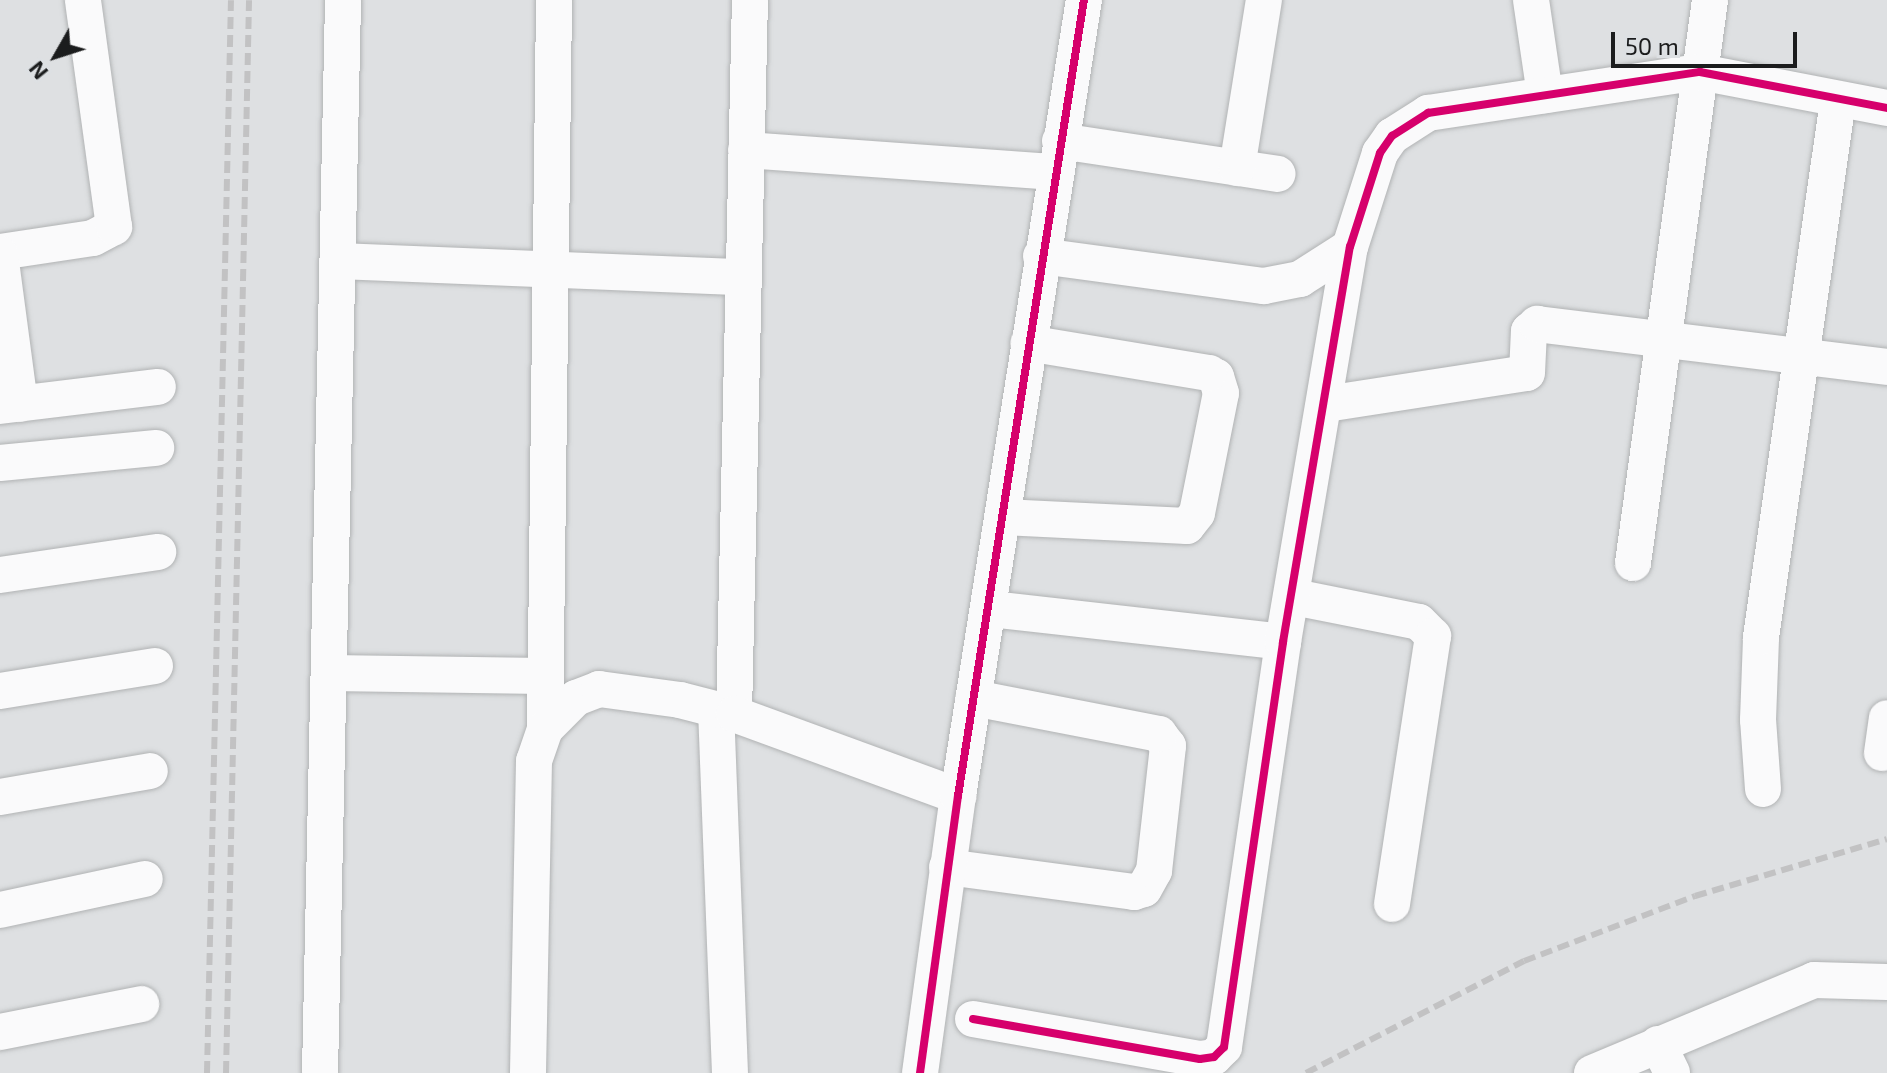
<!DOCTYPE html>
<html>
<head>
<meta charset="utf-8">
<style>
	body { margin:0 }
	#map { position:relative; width:1887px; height:1073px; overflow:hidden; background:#dee0e2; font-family:"Exo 2",sans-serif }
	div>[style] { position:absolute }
	.roads { filter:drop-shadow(0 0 2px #b1b3b4) drop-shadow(0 0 2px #b1b3b4) }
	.minor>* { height:36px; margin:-18px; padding:0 18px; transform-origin:18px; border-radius:18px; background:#fafafb }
	.rail>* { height:6px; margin-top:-3px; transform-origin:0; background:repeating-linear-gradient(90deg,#c2c2c3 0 12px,transparent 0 18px) }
	.cycleway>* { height:8px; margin:-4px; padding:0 4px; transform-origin:4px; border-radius:4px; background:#d6006c }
	span { translate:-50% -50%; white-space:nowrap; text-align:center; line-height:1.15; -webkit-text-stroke:6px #dde0e3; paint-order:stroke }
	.north { position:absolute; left:16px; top:16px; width:80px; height:80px; -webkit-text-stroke:6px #dde0e3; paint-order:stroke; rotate:231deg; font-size:22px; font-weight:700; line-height:32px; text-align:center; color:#1b1c1d }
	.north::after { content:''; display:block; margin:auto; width:28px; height:36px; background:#1b1c1d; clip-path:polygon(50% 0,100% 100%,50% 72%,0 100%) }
	.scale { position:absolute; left:1611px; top:32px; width:186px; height:36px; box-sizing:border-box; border:4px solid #1b1c1d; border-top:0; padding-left:10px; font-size:24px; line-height:28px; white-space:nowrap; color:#1b1c1d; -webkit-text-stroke:6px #dde0e3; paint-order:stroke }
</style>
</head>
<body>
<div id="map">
	<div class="roads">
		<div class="minor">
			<div style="left:1531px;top:0;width:96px;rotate:81.6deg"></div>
			<div style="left:1060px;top:141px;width:220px;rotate:8.6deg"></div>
			<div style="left:746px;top:150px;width:310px;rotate:4.1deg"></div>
			<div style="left:1237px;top:168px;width:170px;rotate:-80.9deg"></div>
			<div style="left:0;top:252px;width:94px;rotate:-8.6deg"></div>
			<div style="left:93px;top:238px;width:24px;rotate:-28deg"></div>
			<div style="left:114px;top:227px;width:229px;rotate:-97.8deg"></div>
			<div style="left:0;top:254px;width:151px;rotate:82.4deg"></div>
			<div style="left:1041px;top:256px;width:225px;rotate:7.7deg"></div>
			<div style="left:1264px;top:286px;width:37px;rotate:-11deg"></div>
			<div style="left:1300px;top:279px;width:59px;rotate:-32.6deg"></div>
			<div style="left:338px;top:261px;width:405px;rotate:2.3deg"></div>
			<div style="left:1326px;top:404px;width:203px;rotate:-8.8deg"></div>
			<div style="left:1527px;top:373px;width:42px;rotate:-87.3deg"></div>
			<div style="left:1529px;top:331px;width:11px;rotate:-41deg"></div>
			<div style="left:1537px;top:324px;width:353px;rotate:7deg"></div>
			<div style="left:0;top:406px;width:159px;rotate:-6.9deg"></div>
			<div style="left:0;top:463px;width:157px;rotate:-5.5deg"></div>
			<div style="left:1003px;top:517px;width:184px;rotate:2.8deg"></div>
			<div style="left:1187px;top:526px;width:16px;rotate:-52deg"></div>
			<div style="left:1197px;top:513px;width:122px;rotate:-78.7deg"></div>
			<div style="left:1221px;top:393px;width:17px;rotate:-107deg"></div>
			<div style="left:1216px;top:377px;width:8px;rotate:-150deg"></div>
			<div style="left:1209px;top:373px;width:183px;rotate:-170.6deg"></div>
			<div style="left:1633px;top:563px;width:568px;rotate:-82.21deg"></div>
			<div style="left:0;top:575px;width:160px;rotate:-8.3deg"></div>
			<div style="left:1294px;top:597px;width:127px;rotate:11.3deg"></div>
			<div style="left:1419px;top:622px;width:20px;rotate:45deg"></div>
			<div style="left:1433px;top:636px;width:271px;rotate:98.7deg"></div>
			<div style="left:991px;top:609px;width:294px;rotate:6.4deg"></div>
			<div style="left:329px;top:673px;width:215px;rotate:0.8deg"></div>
			<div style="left:0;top:691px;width:157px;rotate:-9.2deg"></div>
			<div style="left:716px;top:709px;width:364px;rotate:87.8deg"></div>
			<div style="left:734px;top:714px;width:714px;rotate:-88.72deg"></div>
			<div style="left:545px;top:729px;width:729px;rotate:-89.29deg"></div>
			<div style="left:1882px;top:753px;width:35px;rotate:-82deg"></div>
			<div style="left:1763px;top:789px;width:69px;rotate:-94.1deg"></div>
			<div style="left:1758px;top:720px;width:83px;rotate:-87.9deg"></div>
			<div style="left:1761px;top:637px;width:542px;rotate:-81.83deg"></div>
			<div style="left:0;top:797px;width:152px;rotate:-9.8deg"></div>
			<div style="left:947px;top:867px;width:189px;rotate:7.6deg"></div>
			<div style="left:1134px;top:892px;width:10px;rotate:-17deg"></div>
			<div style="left:1144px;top:889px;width:21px;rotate:-61deg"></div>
			<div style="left:1154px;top:871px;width:126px;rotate:-83.6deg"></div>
			<div style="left:1168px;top:746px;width:15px;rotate:-127deg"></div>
			<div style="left:1159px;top:734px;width:189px;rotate:-169deg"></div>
			<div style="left:0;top:910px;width:148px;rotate:-12.1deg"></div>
			<div style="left:973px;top:1019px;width:230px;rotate:10deg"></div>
			<div style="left:1200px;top:1059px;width:14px;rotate:-8deg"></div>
			<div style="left:1214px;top:1057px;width:14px;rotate:-45deg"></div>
			<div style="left:1224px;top:1047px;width:409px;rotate:-81.7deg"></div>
			<div style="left:1283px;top:642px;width:401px;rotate:-80.4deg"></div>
			<div style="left:1350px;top:247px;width:99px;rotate:-72.3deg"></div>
			<div style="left:1380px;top:153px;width:21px;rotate:-55deg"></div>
			<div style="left:1392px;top:136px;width:43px;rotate:-32.6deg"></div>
			<div style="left:1428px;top:113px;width:275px;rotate:-8.6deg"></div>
			<div style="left:1700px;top:72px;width:190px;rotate:10.9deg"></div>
			<div style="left:0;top:1032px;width:144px;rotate:-11.2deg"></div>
			<div style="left:1658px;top:1044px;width:32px;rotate:64deg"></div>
			<div style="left:320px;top:1073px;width:1073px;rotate:-88.77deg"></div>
			<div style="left:528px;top:1073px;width:312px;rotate:-88.9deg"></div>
			<div style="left:534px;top:761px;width:34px;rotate:-71deg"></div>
			<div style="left:545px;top:729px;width:44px;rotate:-45deg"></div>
			<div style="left:576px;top:698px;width:25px;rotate:-21deg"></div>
			<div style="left:599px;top:689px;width:82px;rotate:7.7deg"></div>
			<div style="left:680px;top:700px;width:56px;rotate:14.5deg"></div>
			<div style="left:734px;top:714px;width:239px;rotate:20.1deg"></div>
			<div style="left:920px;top:1073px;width:280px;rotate:-82.2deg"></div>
			<div style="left:958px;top:796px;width:806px;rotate:-81.01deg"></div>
			<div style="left:1592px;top:1073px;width:241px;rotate:-22.7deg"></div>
			<div style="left:1814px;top:980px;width:73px;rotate:1.6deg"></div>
		</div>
	</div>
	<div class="rail">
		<div style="left:207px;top:1073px;width:1073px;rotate:-88.72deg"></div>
		<div style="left:226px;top:1073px;width:1073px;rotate:-88.77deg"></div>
		<div style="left:1306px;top:1073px;width:245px;rotate:-27.2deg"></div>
		<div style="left:1524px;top:961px;width:183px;rotate:-20.8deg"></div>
		<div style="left:1695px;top:896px;width:200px;rotate:-16.5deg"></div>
	</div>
	<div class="cycleway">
		<div style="left:973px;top:1019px;width:230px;rotate:10deg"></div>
		<div style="left:1200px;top:1059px;width:14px;rotate:-8deg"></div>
		<div style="left:1214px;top:1057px;width:14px;rotate:-45deg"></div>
		<div style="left:1224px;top:1047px;width:409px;rotate:-81.7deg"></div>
		<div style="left:1283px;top:642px;width:401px;rotate:-80.4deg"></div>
		<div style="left:1350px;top:247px;width:99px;rotate:-72.3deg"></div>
		<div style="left:1380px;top:153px;width:21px;rotate:-55deg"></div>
		<div style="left:1392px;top:136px;width:43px;rotate:-32.6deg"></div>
		<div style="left:1428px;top:113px;width:275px;rotate:-8.6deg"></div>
		<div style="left:1700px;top:72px;width:190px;rotate:10.9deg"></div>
		<div style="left:920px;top:1073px;width:280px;rotate:-82.2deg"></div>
		<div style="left:958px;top:796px;width:806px;rotate:-81.01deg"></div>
	</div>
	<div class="north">N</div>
	<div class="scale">50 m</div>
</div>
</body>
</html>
